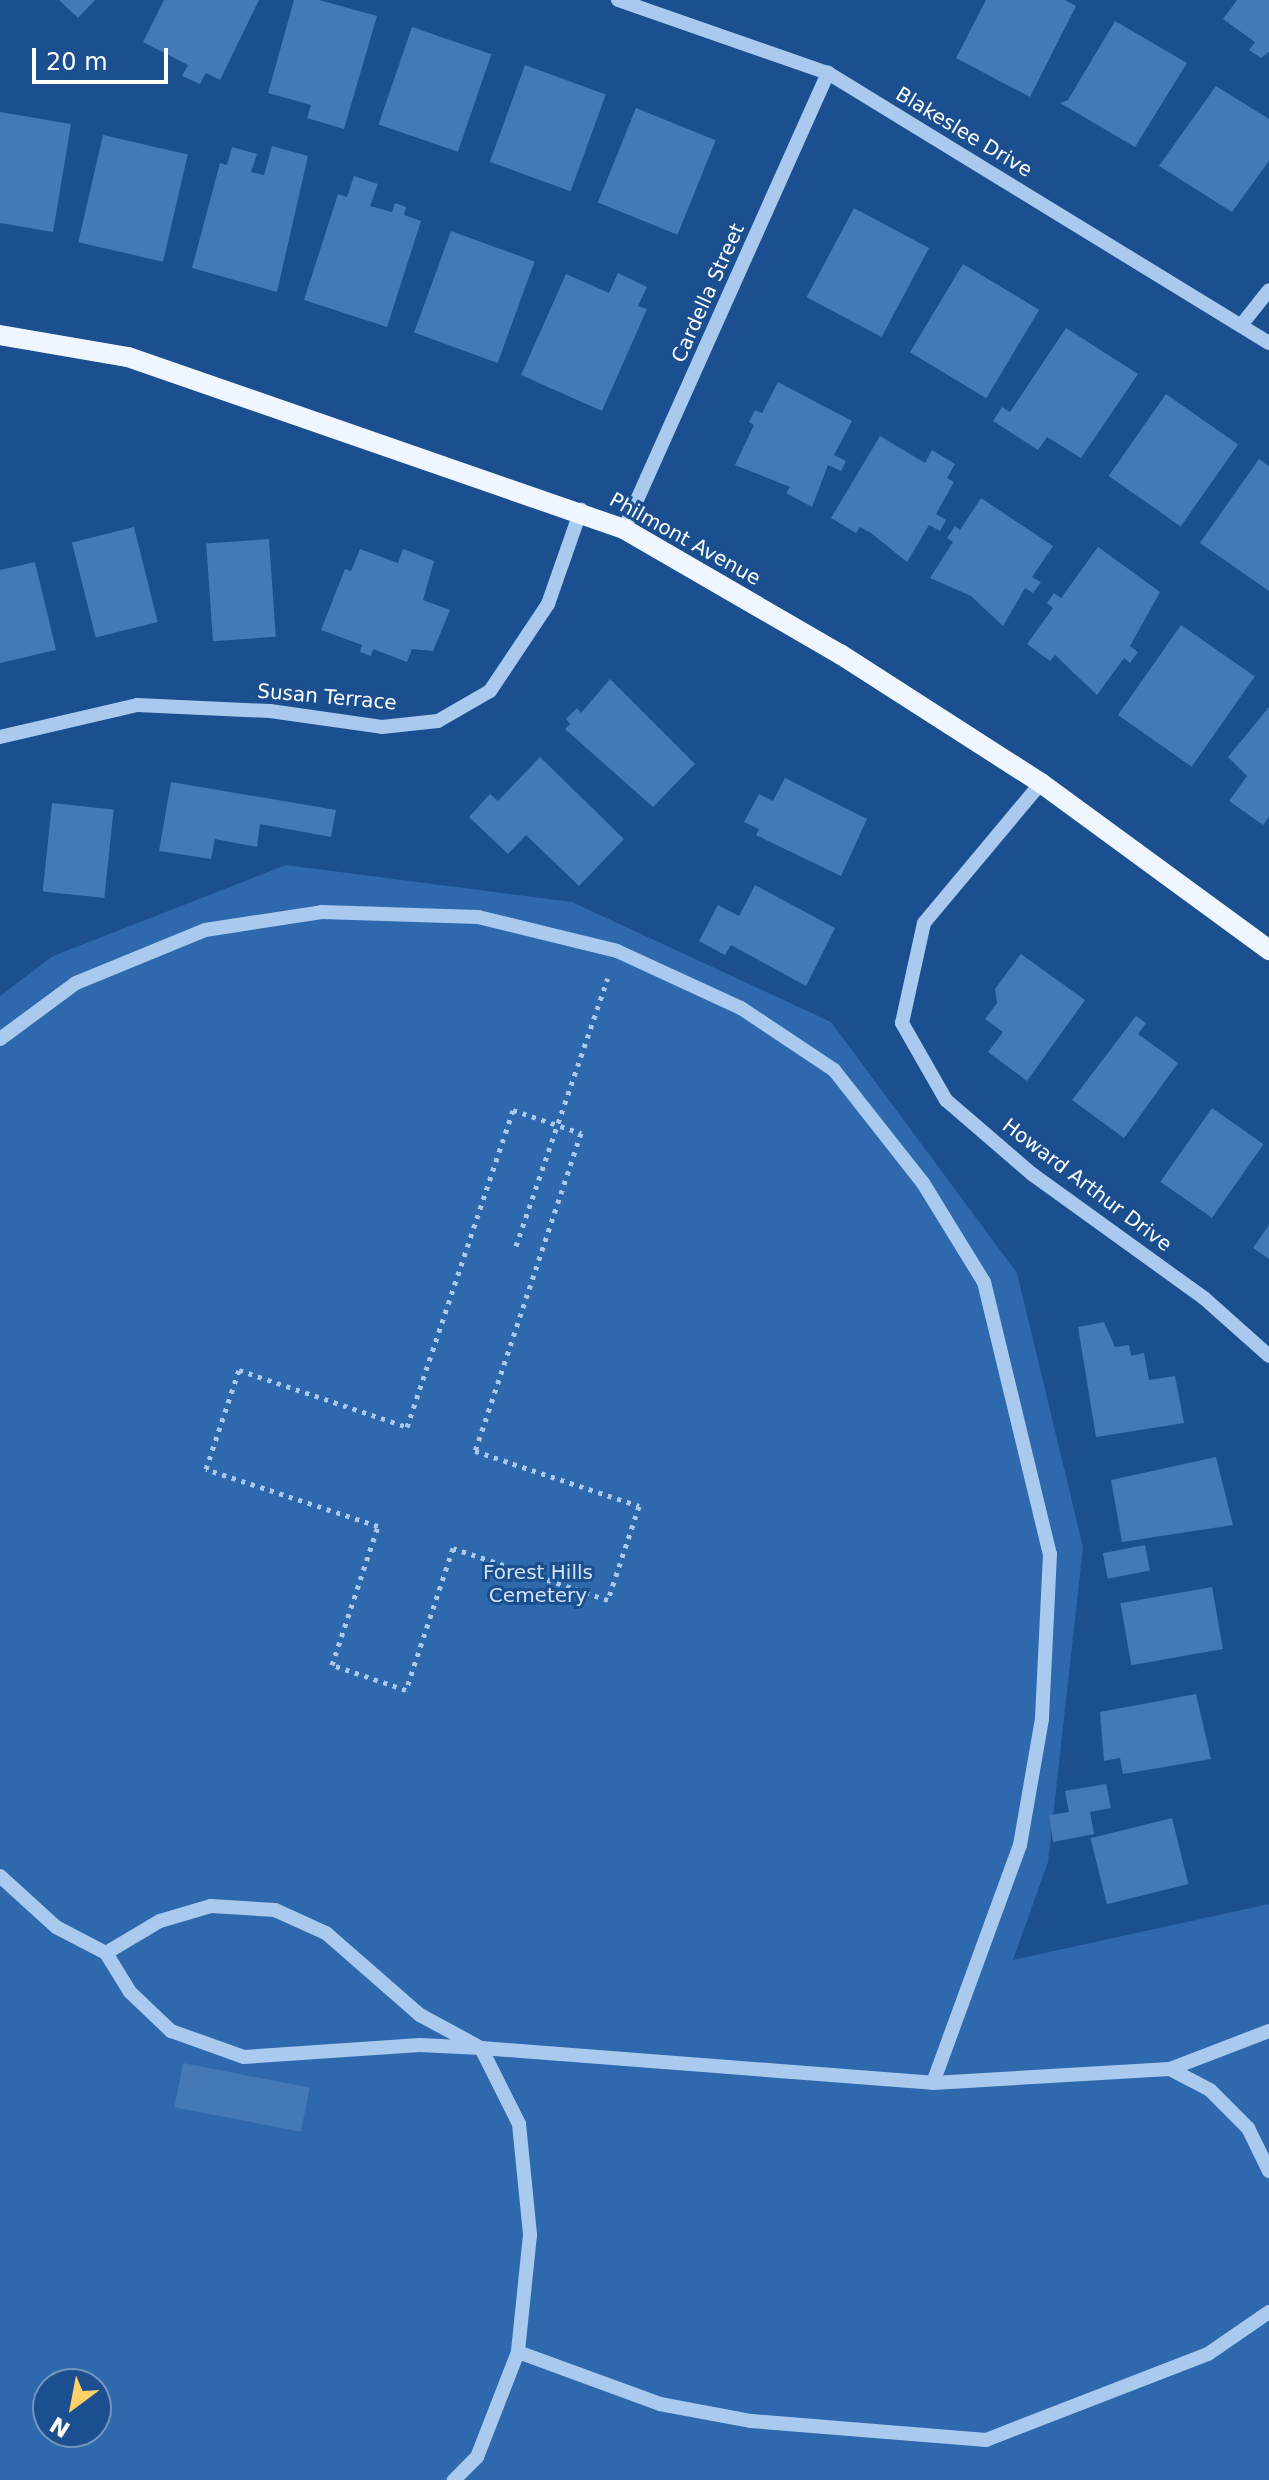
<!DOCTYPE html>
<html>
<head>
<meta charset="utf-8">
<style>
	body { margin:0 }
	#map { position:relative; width:1269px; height:2480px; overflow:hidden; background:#1b4f8f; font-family:"DejaVu Sans",sans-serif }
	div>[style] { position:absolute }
	.green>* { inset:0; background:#2e69ad }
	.building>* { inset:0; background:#4478b7; transform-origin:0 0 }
	.path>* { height:5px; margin-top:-2.5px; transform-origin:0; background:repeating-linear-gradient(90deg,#a9c9ee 0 4px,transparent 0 10px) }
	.minor>* { height:14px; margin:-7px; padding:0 7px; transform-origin:7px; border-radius:7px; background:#a9c9ee }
	.major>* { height:20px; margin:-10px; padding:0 10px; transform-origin:10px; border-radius:10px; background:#f0f6ff }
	span { translate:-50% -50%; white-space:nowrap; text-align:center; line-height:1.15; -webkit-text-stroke:6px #1b4f8f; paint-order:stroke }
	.street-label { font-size:20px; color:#fff }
	.park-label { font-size:20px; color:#cfe3fa }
	.north { position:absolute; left:32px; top:2368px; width:80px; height:80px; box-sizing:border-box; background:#1b4f8f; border:2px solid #7695bc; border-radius:50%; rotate:212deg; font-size:22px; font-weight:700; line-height:32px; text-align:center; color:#fff }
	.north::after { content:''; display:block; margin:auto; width:28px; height:36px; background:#ffd166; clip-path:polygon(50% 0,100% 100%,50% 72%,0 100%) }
	.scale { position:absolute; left:32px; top:48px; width:136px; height:36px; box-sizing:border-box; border:4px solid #fff; border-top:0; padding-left:10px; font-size:24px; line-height:28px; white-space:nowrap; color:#fff; -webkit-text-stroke:6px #1b4f8f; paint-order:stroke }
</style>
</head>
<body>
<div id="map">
	<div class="green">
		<div style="clip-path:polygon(evenodd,286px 865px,572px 902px,831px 1022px,1017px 1273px,1083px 1547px,1048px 1862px,1013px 1960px,1269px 1904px,1269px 2480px,0 2480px,0 996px,53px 956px,286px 865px,48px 2384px,96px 2384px,96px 2432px,48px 2432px,48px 2384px)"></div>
	</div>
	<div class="building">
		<div style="clip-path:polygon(59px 0,95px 0,78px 18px)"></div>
		<div style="clip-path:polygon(164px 0,259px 0,220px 80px,206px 73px,200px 84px,182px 76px,188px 65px,143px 42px)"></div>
		<div style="clip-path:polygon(294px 0,319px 0,377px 16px,344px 129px,307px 118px,311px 105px,268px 93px)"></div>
		<div style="clip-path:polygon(986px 0,1065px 0,1076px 6px,1030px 97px,956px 58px)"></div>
		<div style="clip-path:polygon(1237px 0,1269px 0,1269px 52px,1261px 58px,1249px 50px,1255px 42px,1223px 19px)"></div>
		<div style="clip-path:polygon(1115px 21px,1187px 63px,1135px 147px,1060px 103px,1068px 100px)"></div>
		<div style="left:412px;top:27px;width:84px;height:103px;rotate:19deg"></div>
		<div style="left:525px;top:65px;width:86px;height:103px;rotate:20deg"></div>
		<div style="clip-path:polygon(1216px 86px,1269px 119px,1269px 161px,1232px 212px,1159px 166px)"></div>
		<div style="left:636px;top:108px;width:86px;height:102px;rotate:22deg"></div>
		<div style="clip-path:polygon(0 112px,71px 124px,53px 232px,0 223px)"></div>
		<div style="left:103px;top:135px;width:87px;height:110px;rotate:13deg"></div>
		<div style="clip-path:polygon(272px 146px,308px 156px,277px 292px,192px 268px,220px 163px,227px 165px,232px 147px,257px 154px,251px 172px,264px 175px)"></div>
		<div style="clip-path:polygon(354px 176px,378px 184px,370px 206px,392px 212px,395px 203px,406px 207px,404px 215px,421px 221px,387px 327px,304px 300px,338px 194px,347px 197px)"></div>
		<div style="left:854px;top:208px;width:85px;height:101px;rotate:28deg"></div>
		<div style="left:451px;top:231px;width:89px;height:108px;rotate:20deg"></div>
		<div style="left:963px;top:264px;width:89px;height:103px;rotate:31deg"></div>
		<div style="clip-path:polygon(618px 273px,647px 287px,638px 306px,647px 309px,602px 411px,521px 375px,566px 274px,609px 293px)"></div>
		<div style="clip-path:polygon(1066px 328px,1138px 374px,1081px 458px,1047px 437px,1038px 450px,993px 421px,1002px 407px,1010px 412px)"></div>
		<div style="clip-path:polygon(778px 382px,852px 421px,834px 455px,846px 461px,841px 471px,828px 465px,812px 507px,786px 493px,790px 487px,735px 465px,754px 425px,749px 422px,755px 410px,762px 413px)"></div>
		<div style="left:1166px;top:394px;width:88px;height:100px;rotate:35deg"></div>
		<div style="clip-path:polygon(880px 436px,925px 463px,932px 450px,955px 464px,947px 478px,954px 482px,936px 514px,946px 520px,940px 531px,929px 525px,907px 562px,871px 533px,860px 527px,856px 533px,831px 518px)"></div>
		<div style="clip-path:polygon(1259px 459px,1269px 466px,1269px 591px,1200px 543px)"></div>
		<div style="clip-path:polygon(981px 498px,1053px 546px,1032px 577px,1041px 582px,1033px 593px,1025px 588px,1003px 626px,971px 596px,930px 578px,953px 542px,947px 538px,955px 526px,960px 530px)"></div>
		<div style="left:134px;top:527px;width:98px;height:64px;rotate:76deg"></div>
		<div style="left:269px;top:539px;width:98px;height:63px;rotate:86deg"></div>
		<div style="clip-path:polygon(1098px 547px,1160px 592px,1130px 646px,1138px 652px,1130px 663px,1124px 658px,1097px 695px,1055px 655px,1050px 661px,1027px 644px,1053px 608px,1047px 603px,1054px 593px,1061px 598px)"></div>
		<div style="clip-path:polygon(360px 549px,398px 563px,403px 549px,434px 561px,423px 600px,450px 610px,433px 651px,412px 649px,407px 662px,373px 649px,371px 656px,360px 652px,362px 645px,321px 630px,345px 569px,351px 571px)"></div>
		<div style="clip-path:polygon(35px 562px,56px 650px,0 663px,0 570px)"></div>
		<div style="left:1181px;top:625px;width:90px;height:110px;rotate:35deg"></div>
		<div style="clip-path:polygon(610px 679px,695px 764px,653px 807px,565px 729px,570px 724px,566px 719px,577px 708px,581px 713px)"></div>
		<div style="clip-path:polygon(1269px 707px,1269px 817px,1263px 825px,1229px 801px,1247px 776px,1228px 757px)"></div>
		<div style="clip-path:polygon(540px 757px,624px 839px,579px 886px,526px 835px,508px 854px,469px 817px,490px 794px,498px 801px)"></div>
		<div style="clip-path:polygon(785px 778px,867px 819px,841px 876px,756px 835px,759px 829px,744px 822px,759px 794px,773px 801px)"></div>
		<div style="clip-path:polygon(171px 782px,336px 810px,331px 837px,260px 824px,257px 847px,215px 839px,211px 859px,159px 851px)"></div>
		<div style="left:52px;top:803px;width:62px;height:89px;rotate:6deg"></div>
		<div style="clip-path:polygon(755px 885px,835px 928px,806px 986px,731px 945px,725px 955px,699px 941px,718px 905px,739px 916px)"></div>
		<div style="clip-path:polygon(1021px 954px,1085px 1000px,1027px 1081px,988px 1052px,1003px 1032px,985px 1019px,997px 1003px,995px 989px)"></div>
		<div style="clip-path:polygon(1136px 1016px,1146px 1023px,1138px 1034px,1178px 1063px,1124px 1138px,1072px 1100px)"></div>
		<div style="left:1212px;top:1108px;width:63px;height:90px;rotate:35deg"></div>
		<div style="clip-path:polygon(1269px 1225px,1269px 1259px,1253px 1248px)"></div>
		<div style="clip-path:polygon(1104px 1322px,1115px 1347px,1129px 1345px,1131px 1356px,1144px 1353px,1149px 1380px,1175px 1376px,1184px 1423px,1096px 1437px,1078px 1327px)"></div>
		<div style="clip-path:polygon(1216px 1457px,1233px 1525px,1122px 1542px,1111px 1480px)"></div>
		<div style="left:1145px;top:1545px;width:26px;height:43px;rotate:79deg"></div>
		<div style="left:1212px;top:1587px;width:63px;height:93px;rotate:80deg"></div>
		<div style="clip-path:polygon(1196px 1694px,1211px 1759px,1123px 1774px,1120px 1758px,1104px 1761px,1100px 1712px)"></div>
		<div style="clip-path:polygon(1106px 1784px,1111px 1808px,1090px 1812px,1094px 1834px,1053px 1842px,1049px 1815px,1069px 1812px,1065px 1791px)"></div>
		<div style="left:1172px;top:1818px;width:68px;height:84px;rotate:76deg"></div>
		<div style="left:183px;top:2063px;width:129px;height:45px;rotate:11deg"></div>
	</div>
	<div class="path">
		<div style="left:513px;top:1110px;width:72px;rotate:18.7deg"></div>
		<div style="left:581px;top:1133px;width:335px;rotate:108.4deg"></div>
		<div style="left:475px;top:1451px;width:173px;rotate:18.5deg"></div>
		<div style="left:639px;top:1506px;width:99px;rotate:108.3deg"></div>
		<div style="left:608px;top:1600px;width:163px;rotate:-161.5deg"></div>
		<div style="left:453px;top:1548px;width:150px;rotate:108.3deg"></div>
		<div style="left:406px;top:1690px;width:78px;rotate:-161.3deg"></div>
		<div style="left:332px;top:1665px;width:146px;rotate:-71.7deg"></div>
		<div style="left:378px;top:1526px;width:181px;rotate:-161.7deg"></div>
		<div style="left:206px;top:1469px;width:104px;rotate:-71.6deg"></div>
		<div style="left:239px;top:1370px;width:177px;rotate:18.7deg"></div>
		<div style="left:407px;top:1427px;width:334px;rotate:-71.5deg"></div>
		<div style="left:516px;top:1246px;width:283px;rotate:-71.1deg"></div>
	</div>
	<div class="minor">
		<div style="left:618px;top:0;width:222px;rotate:19.2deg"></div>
		<div style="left:828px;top:73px;width:517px;rotate:31.48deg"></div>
		<div style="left:1242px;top:324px;width:43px;rotate:-51.5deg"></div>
		<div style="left:624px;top:529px;width:500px;rotate:-65.9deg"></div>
		<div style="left:0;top:737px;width:141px;rotate:-13.1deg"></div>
		<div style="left:137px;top:705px;width:133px;rotate:2.6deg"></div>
		<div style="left:270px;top:711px;width:113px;rotate:8.1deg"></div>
		<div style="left:382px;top:727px;width:56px;rotate:-6.1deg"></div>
		<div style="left:438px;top:721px;width:60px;rotate:-30deg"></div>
		<div style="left:490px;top:691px;width:105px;rotate:-56.3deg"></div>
		<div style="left:548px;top:604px;width:100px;rotate:-70.7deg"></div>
		<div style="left:1041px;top:783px;width:182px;rotate:129.9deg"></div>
		<div style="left:924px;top:923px;width:102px;rotate:102.4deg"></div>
		<div style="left:902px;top:1023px;width:89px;rotate:60.3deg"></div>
		<div style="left:946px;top:1100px;width:113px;rotate:40.7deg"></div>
		<div style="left:1032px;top:1174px;width:212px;rotate:35.8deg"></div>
		<div style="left:1204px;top:1298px;width:87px;rotate:41.7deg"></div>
		<div style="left:0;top:1039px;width:94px;rotate:-36.4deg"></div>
		<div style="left:76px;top:983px;width:139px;rotate:-22.3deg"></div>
		<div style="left:205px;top:930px;width:118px;rotate:-8.7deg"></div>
		<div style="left:322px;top:912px;width:156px;rotate:1.8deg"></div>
		<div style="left:478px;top:917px;width:143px;rotate:13.7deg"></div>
		<div style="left:617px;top:951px;width:136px;rotate:24.7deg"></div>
		<div style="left:741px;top:1008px;width:112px;rotate:33.7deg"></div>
		<div style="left:834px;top:1070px;width:144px;rotate:51.8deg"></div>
		<div style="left:923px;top:1183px;width:116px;rotate:58.4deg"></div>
		<div style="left:984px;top:1282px;width:280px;rotate:76.4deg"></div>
		<div style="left:1050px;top:1554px;width:165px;rotate:92.8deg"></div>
		<div style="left:1042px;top:1719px;width:128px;rotate:99.9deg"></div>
		<div style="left:1020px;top:1845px;width:253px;rotate:110.1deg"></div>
		<div style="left:0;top:1876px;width:76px;rotate:42.3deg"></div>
		<div style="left:56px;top:1927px;width:56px;rotate:27.5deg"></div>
		<div style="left:106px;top:1953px;width:63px;rotate:-30.7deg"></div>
		<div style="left:160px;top:1921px;width:53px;rotate:-16.4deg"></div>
		<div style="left:211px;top:1906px;width:64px;rotate:3.6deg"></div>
		<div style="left:275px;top:1910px;width:56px;rotate:24.3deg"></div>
		<div style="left:326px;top:1933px;width:125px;rotate:41.1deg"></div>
		<div style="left:420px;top:2015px;width:69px;rotate:28.4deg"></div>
		<div style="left:481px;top:2048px;width:453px;rotate:4.4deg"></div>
		<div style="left:933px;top:2083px;width:237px;rotate:-3.4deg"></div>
		<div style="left:1170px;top:2069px;width:45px;rotate:27.7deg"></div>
		<div style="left:1210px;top:2090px;width:54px;rotate:45deg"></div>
		<div style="left:1248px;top:2128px;width:48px;rotate:64deg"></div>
		<div style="left:106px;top:1953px;width:46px;rotate:58.4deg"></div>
		<div style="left:130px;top:1992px;width:57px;rotate:43.6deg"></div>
		<div style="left:171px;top:2031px;width:77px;rotate:19.6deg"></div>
		<div style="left:244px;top:2057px;width:176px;rotate:-3.9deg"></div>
		<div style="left:420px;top:2045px;width:61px;rotate:2.8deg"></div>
		<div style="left:481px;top:2048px;width:85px;rotate:63.4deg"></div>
		<div style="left:519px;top:2124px;width:112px;rotate:84.3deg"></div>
		<div style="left:530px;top:2235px;width:118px;rotate:95.9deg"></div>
		<div style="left:518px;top:2352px;width:113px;rotate:111.3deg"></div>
		<div style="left:477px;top:2457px;width:33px;rotate:135deg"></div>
		<div style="left:1170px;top:2069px;width:106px;rotate:-21deg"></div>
		<div style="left:518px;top:2352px;width:151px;rotate:20.1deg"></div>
		<div style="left:660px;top:2404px;width:93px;rotate:10.6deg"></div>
		<div style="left:751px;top:2421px;width:236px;rotate:4.6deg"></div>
		<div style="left:986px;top:2440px;width:238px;rotate:-21.2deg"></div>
		<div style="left:1208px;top:2354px;width:74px;rotate:-34.5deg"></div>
	</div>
	<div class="major">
		<div style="left:0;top:335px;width:130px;rotate:9.8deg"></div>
		<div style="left:128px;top:357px;width:525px;rotate:19.13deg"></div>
		<div style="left:624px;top:529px;width:250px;rotate:30.1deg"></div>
		<div style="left:840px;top:654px;width:239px;rotate:32.7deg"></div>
		<div style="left:1041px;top:783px;width:283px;rotate:36.2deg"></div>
	</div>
	<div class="street-label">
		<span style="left:964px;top:132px;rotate:31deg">Blakeslee Drive</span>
		<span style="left:708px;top:293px;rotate:-66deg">Cardella Street</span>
		<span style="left:685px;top:539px;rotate:29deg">Philmont Avenue</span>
		<span style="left:327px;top:697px;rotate:5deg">Susan Terrace</span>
		<span style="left:1087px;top:1185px;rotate:37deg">Howard Arthur Drive</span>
	</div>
	<div class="park-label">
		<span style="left:538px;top:1584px">Forest Hills<br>Cemetery</span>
	</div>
	<div class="north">N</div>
	<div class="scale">20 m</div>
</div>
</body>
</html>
